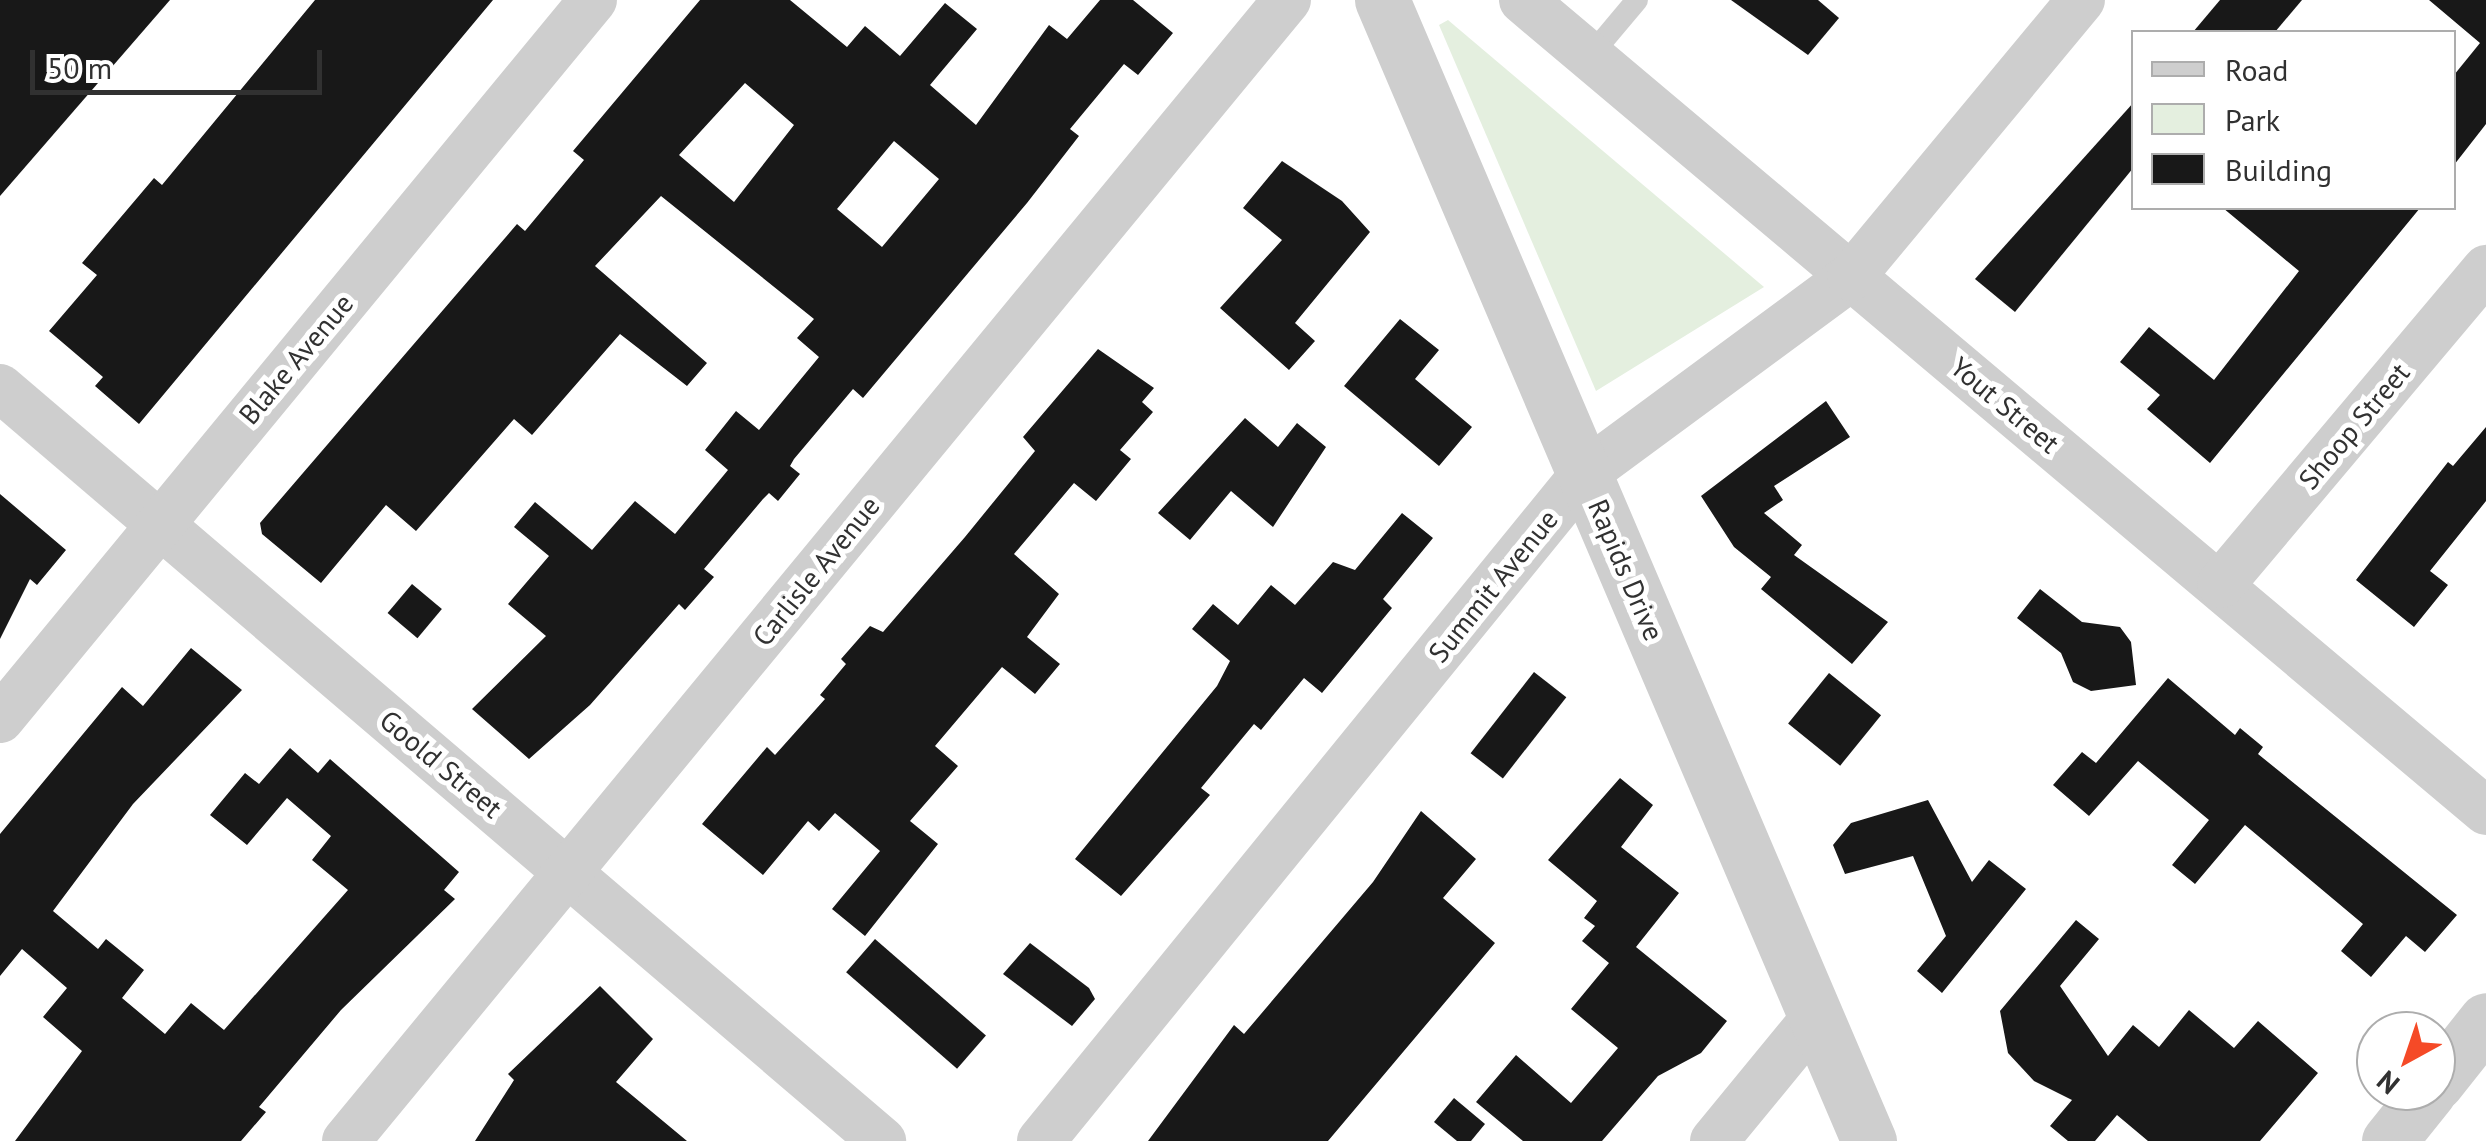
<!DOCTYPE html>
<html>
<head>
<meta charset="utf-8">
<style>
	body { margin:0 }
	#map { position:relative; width:2486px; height:1141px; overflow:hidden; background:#fff; font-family:"PT Sans",sans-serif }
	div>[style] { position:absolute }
	.green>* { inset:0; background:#e4efdf }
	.building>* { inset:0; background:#181818; transform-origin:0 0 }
	.service>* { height:22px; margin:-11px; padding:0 11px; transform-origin:11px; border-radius:11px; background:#cecece }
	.minor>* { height:48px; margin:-24px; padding:0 24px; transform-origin:24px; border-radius:24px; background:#cecece }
	.tertiary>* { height:55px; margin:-27.5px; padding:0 27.5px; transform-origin:27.5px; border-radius:27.5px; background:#cecece }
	span { translate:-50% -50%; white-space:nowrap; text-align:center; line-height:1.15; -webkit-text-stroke:10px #fff; paint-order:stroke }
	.street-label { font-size:28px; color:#313131 }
	.legend { position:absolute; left:2131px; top:30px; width:325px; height:180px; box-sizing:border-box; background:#fff; border:2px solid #adadad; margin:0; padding:12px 18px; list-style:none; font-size:30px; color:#313131 }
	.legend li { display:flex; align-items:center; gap:20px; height:50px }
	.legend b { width:50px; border:2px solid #adadad }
	.north { position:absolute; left:2356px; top:1011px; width:100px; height:100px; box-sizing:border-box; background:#fff; border:2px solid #adadad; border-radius:50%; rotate:220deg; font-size:28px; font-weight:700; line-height:40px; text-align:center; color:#313131 }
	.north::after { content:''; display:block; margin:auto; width:35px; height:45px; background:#f54a27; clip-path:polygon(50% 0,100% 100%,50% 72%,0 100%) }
	.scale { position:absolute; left:30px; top:50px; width:292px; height:45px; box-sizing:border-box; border:5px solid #313131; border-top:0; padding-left:12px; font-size:30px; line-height:35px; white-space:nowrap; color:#313131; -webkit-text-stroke:8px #fff; paint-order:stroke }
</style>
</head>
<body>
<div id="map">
	<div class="green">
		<div style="clip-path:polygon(1448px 20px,1764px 287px,1596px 391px,1439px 25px)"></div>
	</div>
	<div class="building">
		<div style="clip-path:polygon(0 0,170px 0,0 196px)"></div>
		<div style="clip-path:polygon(315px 0,493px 0,139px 424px,95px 386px,103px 377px,49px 331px,97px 275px,82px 263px,154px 178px,162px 185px)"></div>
		<div style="clip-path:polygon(evenodd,700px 0,790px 0,847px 47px,865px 26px,900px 56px,945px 3px,977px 29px,930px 85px,976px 125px,1049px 25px,1067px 39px,1100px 0,1133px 0,1173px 33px,1138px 75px,1124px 64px,1070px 129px,1079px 136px,1027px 203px,863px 398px,853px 389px,794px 459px,790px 466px,800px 474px,778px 501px,769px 493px,763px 499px,704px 569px,714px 577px,685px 610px,679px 604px,590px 705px,529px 759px,472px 709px,546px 636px,508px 604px,549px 556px,514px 527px,535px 502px,592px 550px,635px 501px,675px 534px,728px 470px,705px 450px,736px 411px,759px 430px,819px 357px,797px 338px,814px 319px,661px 196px,595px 266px,707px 363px,687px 386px,620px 334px,532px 435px,514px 419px,416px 531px,386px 505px,321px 583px,262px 534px,260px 523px,517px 224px,525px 231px,584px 160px,573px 151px,700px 0,745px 83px,794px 125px,734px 202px,679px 155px,745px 83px,700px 0,894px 141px,939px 179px,882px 247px,837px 209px,894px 141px)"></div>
		<div style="clip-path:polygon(1731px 0,1818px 0,1839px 18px,1808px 55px)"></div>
		<div style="clip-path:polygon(2220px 0,2302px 0,2275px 32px,2193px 32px)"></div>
		<div style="clip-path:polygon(2429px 0,2486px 0,2486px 124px,2454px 165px,2454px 75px,2480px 43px)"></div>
		<div style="clip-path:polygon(2134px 102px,2134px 167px,2015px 312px,1975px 279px)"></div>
		<div style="clip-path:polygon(1282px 161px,1342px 201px,1370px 232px,1295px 323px,1315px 341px,1289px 370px,1220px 308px,1282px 240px,1243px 208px)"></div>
		<div style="clip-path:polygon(2223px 208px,2420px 208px,2210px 463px,2147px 409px,2160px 395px,2120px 362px,2149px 327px,2214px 380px,2299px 271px)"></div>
		<div style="clip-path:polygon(1400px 319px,1439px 350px,1415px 379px,1472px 427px,1439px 466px,1344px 386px)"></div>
		<div style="clip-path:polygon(1098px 349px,1154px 388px,1142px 402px,1153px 412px,1120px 450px,1131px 459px,1096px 501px,1074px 483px,1014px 554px,1059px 594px,1027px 637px,1060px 664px,1035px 694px,1002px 667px,935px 746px,958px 766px,910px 821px,938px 844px,865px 936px,832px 909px,880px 851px,835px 813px,819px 831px,808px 821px,763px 875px,702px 824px,767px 747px,775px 755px,825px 699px,820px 695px,846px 664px,841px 659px,870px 626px,883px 632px,965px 537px,1035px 451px,1023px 437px)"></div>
		<div style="clip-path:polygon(1826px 401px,1850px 437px,1774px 486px,1783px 500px,1764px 513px,1802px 545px,1794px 555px,1888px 622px,1852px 664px,1761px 589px,1771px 577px,1734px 547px,1701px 496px)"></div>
		<div style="clip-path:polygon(1245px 418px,1278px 447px,1297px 423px,1326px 447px,1273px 527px,1231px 491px,1190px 540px,1158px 513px)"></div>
		<div style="clip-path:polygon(2486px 427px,2486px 501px,2430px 571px,2448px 585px,2414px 627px,2356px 580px,2448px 462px,2453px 466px)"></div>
		<div style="clip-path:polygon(0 494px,66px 550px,37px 585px,30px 579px,0 639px)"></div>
		<div style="clip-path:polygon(1402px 513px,1433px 538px,1383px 599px,1392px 608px,1322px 693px,1304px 678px,1261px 730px,1254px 724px,1201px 788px,1210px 795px,1121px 896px,1075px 859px,1217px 686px,1230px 661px,1192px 629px,1213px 604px,1238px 625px,1271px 585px,1295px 605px,1333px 562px,1355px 570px)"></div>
		<div style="left:412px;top:584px;width:39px;height:38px;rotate:40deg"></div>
		<div style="clip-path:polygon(2040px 589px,2082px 622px,2120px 627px,2131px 642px,2136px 685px,2091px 691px,2073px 682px,2061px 653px,2017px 618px)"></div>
		<div style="clip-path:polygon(191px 648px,242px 690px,133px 804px,53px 911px,98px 949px,106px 939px,144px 970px,122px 998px,165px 1034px,191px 1003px,224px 1030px,348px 890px,312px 860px,331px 836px,287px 798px,247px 845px,210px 815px,245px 773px,259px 784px,290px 748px,318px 773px,330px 759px,459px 872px,444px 890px,455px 899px,341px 1010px,259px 1107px,266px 1112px,241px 1141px,15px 1141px,82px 1051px,43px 1017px,67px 988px,22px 949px,0 976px,0 834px,122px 687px,143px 706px)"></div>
		<div style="left:1534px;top:672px;width:41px;height:103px;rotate:38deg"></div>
		<div style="left:1829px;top:673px;width:67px;height:65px;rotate:39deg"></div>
		<div style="clip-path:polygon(2168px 678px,2235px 735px,2240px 728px,2263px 747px,2258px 754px,2457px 915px,2425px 952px,2406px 936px,2371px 977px,2341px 951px,2363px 924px,2245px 825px,2195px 884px,2172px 865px,2209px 820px,2138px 761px,2089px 816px,2053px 785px,2082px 752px,2096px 763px)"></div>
		<div style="clip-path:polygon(1620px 778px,1653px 805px,1621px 847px,1679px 893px,1636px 947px,1727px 1021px,1701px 1053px,1658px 1076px,1602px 1141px,1523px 1141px,1476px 1102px,1516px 1055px,1571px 1103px,1618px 1048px,1571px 1009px,1609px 963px,1582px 941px,1595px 926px,1584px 918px,1597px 901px,1548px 860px)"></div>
		<div style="clip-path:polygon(1928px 800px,1972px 882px,1989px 860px,2026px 889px,1942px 993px,1917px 971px,1946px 936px,1913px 856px,1845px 874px,1833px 845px,1851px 823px)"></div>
		<div style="clip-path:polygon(1421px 811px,1476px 859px,1443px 898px,1495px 943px,1328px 1141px,1148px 1141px,1234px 1025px,1244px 1034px,1373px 882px)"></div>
		<div style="clip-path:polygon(2076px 920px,2099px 939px,2060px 986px,2108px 1056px,2133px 1025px,2159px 1047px,2189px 1010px,2234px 1048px,2258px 1021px,2318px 1073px,2260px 1141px,2148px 1141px,2117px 1115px,2095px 1141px,2068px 1141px,2050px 1126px,2072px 1100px,2034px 1081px,2008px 1053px,2000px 1011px)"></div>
		<div style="left:875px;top:939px;width:147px;height:44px;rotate:41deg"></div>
		<div style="clip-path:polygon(1030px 943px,1089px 988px,1095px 999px,1072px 1026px,1003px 974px)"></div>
		<div style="clip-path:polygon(600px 986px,653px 1039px,616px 1082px,687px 1141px,475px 1141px,514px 1080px,508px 1074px)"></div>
		<div style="clip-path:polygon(1454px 1098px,1485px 1124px,1471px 1141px,1457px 1141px,1434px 1122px)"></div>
	</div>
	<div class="service">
		<div style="left:1590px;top:56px;width:73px;rotate:-50deg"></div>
	</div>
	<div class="minor">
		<div style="left:1523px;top:0;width:1259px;rotate:40.1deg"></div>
		<div style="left:0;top:388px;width:1160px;rotate:40.49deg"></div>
		<div style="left:2221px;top:584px;width:412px;rotate:-49.9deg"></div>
		<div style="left:0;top:719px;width:932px;rotate:-50.49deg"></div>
		<div style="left:346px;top:1141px;width:1479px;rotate:-50.49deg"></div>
		<div style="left:1041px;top:1141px;width:861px;rotate:-50.84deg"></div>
		<div style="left:1585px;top:473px;width:330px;rotate:-36.4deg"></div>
		<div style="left:1851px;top:277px;width:360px;rotate:-50.3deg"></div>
		<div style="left:1714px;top:1141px;width:159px;rotate:-50.6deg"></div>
	</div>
	<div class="tertiary">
		<div style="left:1382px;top:0;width:1241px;rotate:66.89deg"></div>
		<div style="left:2436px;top:1083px;width:80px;rotate:-51.6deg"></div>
		<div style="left:2389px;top:1141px;width:64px;rotate:-51.3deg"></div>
	</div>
	<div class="street-label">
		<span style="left:296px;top:359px;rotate:-50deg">Blake Avenue</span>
		<span style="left:2005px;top:405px;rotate:40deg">Yout Street</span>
		<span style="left:2354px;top:426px;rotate:-50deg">Shoop Street</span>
		<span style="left:1626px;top:570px;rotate:67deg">Rapids Drive</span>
		<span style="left:816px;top:571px;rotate:-51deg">Carlisle Avenue</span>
		<span style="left:1493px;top:586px;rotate:-51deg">Summit Avenue</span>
		<span style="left:441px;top:764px;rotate:40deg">Goold Street</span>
	</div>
	<ul class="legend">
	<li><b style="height:12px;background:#cecece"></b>Road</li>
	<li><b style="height:28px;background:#e4efdf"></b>Park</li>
	<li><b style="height:28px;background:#181818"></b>Building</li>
	</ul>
	<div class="north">N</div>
	<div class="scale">50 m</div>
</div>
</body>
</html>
